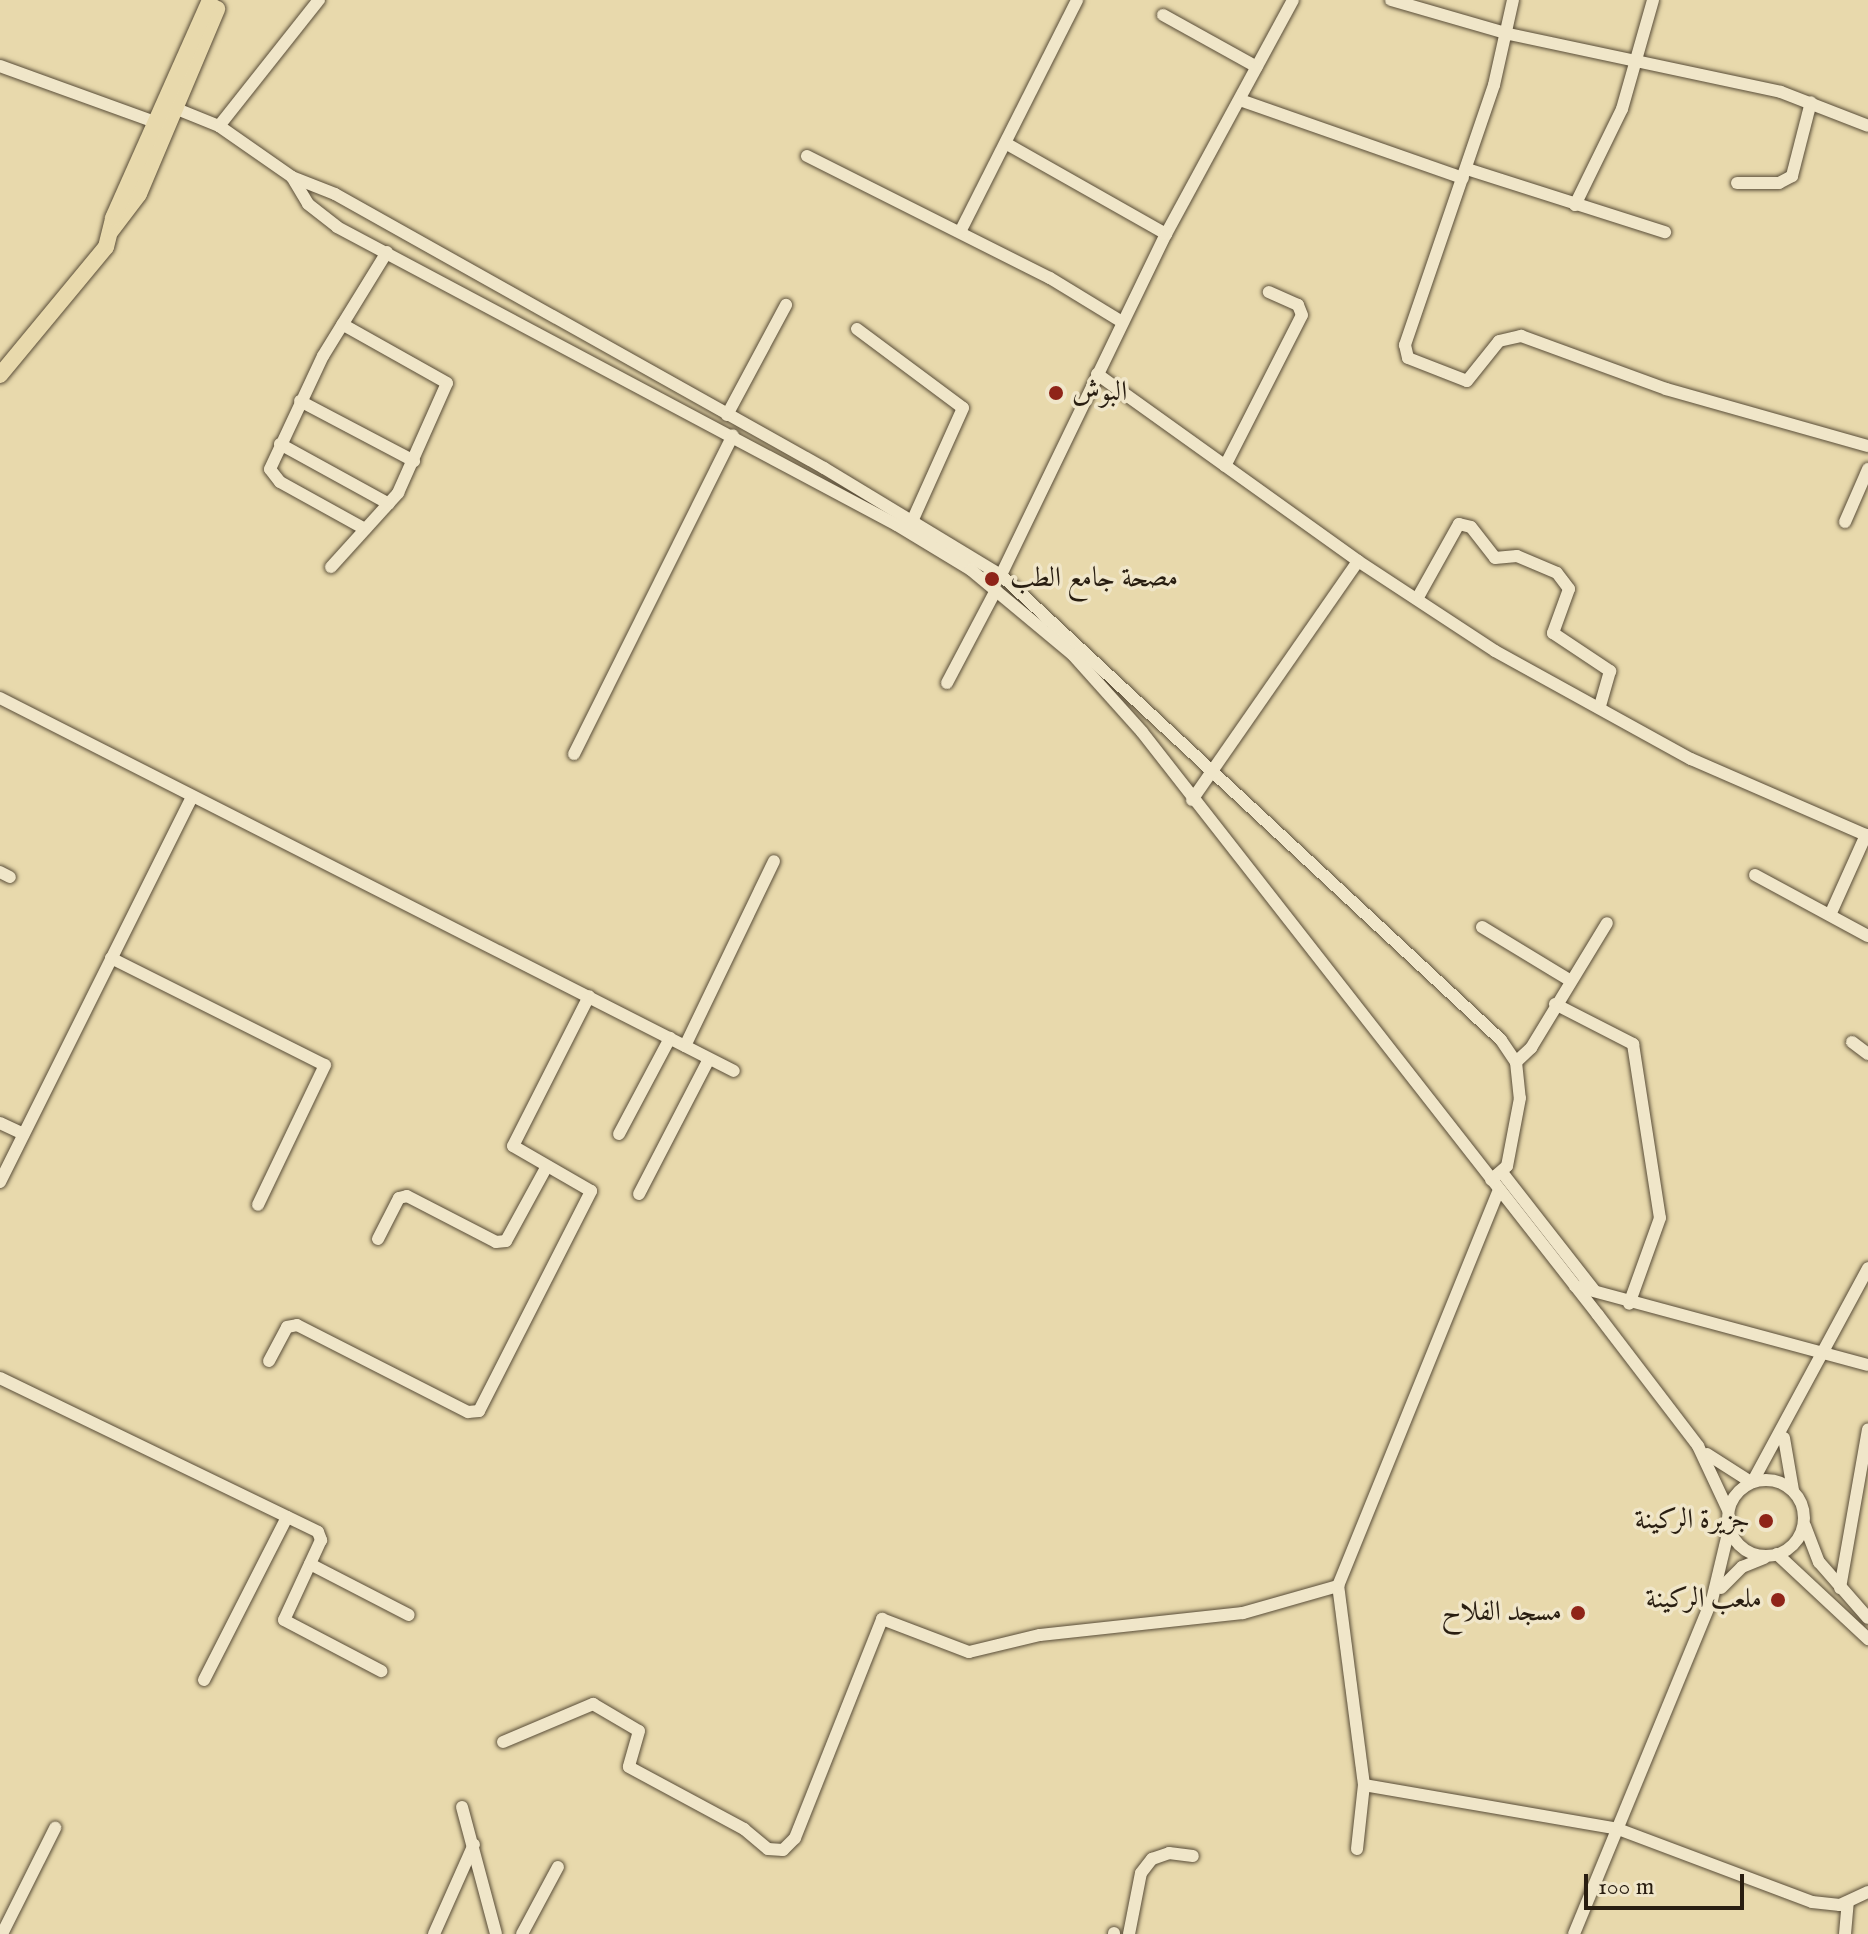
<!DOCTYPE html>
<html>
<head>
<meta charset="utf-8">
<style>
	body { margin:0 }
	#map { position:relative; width:1868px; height:1934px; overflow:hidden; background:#e8d9ac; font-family:"IM FELL English",Amiri,serif }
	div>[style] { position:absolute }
	.roads { filter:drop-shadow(0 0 2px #594d38) drop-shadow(0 0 2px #594d38) }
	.minor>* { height:12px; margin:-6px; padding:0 6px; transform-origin:6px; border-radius:6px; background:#f0e6c9 }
	.minor>.ring { margin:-6px; padding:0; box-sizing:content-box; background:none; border:12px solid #f0e6c9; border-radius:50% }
	.major>* { height:16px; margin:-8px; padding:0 8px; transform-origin:8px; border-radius:8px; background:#e8d9ac }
	.dots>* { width:22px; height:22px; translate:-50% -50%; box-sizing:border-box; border:4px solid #f0e6c9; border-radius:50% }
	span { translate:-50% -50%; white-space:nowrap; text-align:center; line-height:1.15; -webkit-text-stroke:7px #f0e6c9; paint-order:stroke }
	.poi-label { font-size:28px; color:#291e11 }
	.left { translate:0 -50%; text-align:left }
	.right { translate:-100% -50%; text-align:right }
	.scale { position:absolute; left:1584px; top:1874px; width:160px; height:36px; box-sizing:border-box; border:4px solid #291e11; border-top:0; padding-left:10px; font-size:24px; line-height:28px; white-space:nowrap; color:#291e11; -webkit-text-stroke:6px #f0e6c9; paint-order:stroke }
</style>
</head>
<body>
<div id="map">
	<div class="roads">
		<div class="minor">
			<div style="left:1391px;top:0;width:123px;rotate:16.1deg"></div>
			<div style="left:1509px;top:34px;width:278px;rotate:12deg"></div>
			<div style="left:1781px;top:92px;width:93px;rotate:21.3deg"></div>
			<div style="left:1513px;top:0;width:87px;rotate:102.6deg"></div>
			<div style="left:1494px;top:85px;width:275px;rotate:108.9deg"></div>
			<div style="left:1405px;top:345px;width:13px;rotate:77deg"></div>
			<div style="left:1408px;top:358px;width:63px;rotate:21.3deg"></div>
			<div style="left:1467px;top:381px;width:51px;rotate:-51.3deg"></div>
			<div style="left:1499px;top:341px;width:23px;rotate:-13deg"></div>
			<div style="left:1521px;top:336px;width:154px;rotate:20.1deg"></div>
			<div style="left:1666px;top:389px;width:210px;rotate:15.8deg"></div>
			<div style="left:1163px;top:15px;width:107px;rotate:29deg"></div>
			<div style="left:0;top:66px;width:165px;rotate:19.9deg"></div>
			<div style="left:1240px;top:100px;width:236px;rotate:19.3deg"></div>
			<div style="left:167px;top:105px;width:56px;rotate:22deg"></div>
			<div style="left:219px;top:126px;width:89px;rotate:34.9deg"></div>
			<div style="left:292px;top:177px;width:46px;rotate:21.6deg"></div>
			<div style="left:335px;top:194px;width:561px;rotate:29.26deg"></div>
			<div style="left:824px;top:468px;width:207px;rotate:31.2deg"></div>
			<div style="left:1001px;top:575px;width:683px;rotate:42.92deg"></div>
			<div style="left:1501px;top:1040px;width:27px;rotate:56deg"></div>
			<div style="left:1516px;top:1062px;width:36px;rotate:84deg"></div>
			<div style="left:1520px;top:1098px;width:69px;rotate:100.8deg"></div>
			<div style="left:1507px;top:1166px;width:21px;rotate:139deg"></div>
			<div style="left:219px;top:126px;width:161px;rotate:-51.6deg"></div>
			<div style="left:1007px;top:144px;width:183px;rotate:29.5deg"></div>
			<div style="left:807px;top:156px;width:272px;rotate:26.7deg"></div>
			<div style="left:1050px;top:278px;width:84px;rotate:31.4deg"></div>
			<div style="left:1467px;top:169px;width:208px;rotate:17.7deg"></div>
			<div style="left:292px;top:177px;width:31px;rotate:59deg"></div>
			<div style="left:308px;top:204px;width:37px;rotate:38deg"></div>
			<div style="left:337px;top:227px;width:634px;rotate:28.02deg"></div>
			<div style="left:897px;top:525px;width:87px;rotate:31.3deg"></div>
			<div style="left:971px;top:570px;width:133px;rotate:39.8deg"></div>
			<div style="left:1073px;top:655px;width:103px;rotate:48.1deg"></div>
			<div style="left:1142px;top:732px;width:740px;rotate:51.97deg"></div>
			<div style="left:1598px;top:1315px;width:165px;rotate:52.6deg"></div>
			<div style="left:1698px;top:1446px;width:71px;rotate:64.9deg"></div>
			<div style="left:1737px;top:183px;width:42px"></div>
			<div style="left:1779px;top:183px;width:15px;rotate:-28deg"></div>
			<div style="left:1792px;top:176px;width:76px;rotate:-75.6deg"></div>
			<div style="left:1575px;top:205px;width:107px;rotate:-63.9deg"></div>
			<div style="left:1622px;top:109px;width:113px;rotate:-74.1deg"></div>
			<div style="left:960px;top:232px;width:260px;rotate:-63.2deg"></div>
			<div style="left:857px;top:329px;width:132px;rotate:36.7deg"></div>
			<div style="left:963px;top:408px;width:122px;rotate:114.2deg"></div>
			<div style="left:1097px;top:374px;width:321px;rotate:35.6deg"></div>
			<div style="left:1358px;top:561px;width:164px;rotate:33.3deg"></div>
			<div style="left:1495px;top:651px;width:224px;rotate:28.9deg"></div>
			<div style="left:1691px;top:759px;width:193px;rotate:23.5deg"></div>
			<div style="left:300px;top:401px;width:129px;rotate:27.8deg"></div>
			<div style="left:727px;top:415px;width:125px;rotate:-61.8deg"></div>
			<div style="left:280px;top:444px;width:124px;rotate:28.8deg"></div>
			<div style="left:1225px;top:466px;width:169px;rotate:-63deg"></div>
			<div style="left:1302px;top:315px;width:11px;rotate:-112deg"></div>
			<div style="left:1298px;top:305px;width:32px;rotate:-156deg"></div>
			<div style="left:1845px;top:522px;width:58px;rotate:-66.5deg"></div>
			<div style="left:365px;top:529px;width:97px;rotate:-151.1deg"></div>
			<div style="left:280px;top:482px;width:16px;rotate:-128deg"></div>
			<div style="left:270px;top:469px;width:125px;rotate:-64.9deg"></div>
			<div style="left:323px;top:356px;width:122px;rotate:-58.4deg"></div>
			<div style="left:331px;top:567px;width:100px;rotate:-47.8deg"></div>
			<div style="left:398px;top:493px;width:120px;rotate:-66deg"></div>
			<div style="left:447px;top:383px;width:120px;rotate:-150.7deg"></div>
			<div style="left:1001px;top:575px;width:379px;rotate:-64.2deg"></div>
			<div style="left:1166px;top:234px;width:266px;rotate:-61.5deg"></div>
			<div style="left:1417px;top:599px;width:86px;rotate:-60.8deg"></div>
			<div style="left:1459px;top:524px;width:12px;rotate:14deg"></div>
			<div style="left:1471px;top:527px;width:39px;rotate:52deg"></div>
			<div style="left:1495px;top:558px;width:22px;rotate:-5deg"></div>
			<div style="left:1517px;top:556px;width:43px;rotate:23deg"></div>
			<div style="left:1557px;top:573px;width:20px;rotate:53deg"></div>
			<div style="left:1569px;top:589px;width:47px;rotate:110deg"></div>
			<div style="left:1553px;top:633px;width:69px;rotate:33.7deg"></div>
			<div style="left:1610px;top:671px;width:36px;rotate:106deg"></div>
			<div style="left:947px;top:683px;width:105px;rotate:-62.2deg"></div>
			<div style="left:0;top:698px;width:823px;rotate:26.94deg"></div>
			<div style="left:574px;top:754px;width:356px;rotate:-63.5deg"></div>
			<div style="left:1192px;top:800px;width:291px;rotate:-55.2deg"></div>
			<div style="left:0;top:872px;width:11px;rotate:27deg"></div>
			<div style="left:1755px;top:875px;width:128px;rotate:28.4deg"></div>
			<div style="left:1830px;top:915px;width:88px;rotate:-65.8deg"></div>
			<div style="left:1482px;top:927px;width:102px;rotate:31.3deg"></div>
			<div style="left:111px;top:958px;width:239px;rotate:26.6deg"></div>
			<div style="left:325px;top:1065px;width:155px;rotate:115.6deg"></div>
			<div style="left:1555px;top:1004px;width:88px;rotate:27.1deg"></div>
			<div style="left:1633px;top:1044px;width:176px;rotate:81.2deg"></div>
			<div style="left:1660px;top:1218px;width:91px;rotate:109.8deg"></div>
			<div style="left:1852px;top:1042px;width:20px;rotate:37deg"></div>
			<div style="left:685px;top:1046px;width:205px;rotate:-64.3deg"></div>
			<div style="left:1516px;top:1062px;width:21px;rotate:-43deg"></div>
			<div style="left:1531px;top:1048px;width:146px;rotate:-58.7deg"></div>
			<div style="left:0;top:1123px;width:26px;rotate:25deg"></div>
			<div style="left:619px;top:1134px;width:109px;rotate:-62deg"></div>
			<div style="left:1504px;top:1175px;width:146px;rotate:52deg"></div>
			<div style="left:0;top:1182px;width:428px;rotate:-63.5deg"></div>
			<div style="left:639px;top:1194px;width:152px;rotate:-62.6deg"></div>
			<div style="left:378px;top:1239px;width:46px;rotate:-62.9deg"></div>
			<div style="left:399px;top:1198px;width:8px;rotate:-14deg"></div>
			<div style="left:407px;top:1196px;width:100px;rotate:27.3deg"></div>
			<div style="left:496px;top:1242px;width:10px;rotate:-6deg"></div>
			<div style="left:506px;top:1241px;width:85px;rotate:-61.3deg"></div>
			<div style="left:1575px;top:1286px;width:303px;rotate:15.1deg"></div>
			<div style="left:269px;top:1361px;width:38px;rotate:-62deg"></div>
			<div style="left:287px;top:1327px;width:10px;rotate:-11deg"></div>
			<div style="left:297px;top:1325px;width:192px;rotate:27deg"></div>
			<div style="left:468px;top:1412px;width:11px;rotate:-5deg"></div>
			<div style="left:479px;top:1411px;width:247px;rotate:-63deg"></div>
			<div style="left:591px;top:1191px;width:90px;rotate:-150deg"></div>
			<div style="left:513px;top:1146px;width:168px;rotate:-63.1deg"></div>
			<div style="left:0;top:1378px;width:353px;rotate:25.8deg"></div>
			<div style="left:318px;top:1532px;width:9px;rotate:69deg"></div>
			<div style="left:321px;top:1540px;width:88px;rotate:114.8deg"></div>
			<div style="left:284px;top:1620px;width:110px;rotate:27.7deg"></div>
			<div style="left:1784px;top:1438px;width:53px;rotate:80.2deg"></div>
			<div style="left:1707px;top:1454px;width:52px;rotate:32.5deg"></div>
			<div class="ring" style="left:1728px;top:1480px;width:64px;height:64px"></div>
			<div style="left:1753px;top:1481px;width:242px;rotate:-61.6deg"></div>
			<div style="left:1805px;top:1526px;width:39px;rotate:69deg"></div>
			<div style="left:1819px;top:1562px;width:74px;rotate:48.8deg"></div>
			<div style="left:1777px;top:1554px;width:125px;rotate:43deg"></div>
			<div style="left:310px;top:1564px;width:111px;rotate:27.3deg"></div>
			<div style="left:1721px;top:1588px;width:30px;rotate:-45deg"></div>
			<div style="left:1742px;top:1567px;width:24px;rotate:-22deg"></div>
			<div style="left:1840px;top:1588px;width:161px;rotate:-80deg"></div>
			<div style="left:204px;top:1680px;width:183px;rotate:-63deg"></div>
			<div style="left:503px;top:1742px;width:98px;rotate:-22.9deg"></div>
			<div style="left:593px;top:1704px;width:53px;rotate:30.4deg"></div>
			<div style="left:639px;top:1731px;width:37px;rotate:106deg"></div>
			<div style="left:629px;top:1767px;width:131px;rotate:28.3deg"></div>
			<div style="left:744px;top:1829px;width:31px;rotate:40deg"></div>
			<div style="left:768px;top:1849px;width:15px;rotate:4deg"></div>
			<div style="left:783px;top:1850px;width:17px;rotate:-45deg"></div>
			<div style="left:795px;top:1838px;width:236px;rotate:-68.3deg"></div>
			<div style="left:882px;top:1619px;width:93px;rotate:20.8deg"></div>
			<div style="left:969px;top:1652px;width:73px;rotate:-13.5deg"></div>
			<div style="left:1040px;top:1635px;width:204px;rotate:-6.2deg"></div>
			<div style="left:1243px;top:1613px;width:99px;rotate:-15.9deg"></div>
			<div style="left:1364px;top:1785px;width:258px;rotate:9.8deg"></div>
			<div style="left:1618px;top:1829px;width:207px;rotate:20.6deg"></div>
			<div style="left:1812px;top:1902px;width:28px;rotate:6deg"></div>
			<div style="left:1840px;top:1905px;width:31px;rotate:-25deg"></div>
			<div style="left:462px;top:1807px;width:131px;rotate:75deg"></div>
			<div style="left:1357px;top:1849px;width:64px;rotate:-83.8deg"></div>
			<div style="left:1364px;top:1785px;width:201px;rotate:-97.4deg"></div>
			<div style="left:1338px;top:1586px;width:428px;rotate:-67.9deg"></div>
			<div style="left:2px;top:1934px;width:119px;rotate:-63.4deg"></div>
			<div style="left:434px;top:1934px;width:98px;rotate:-66deg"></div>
			<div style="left:522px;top:1934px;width:76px;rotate:-61.8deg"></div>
			<div style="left:1114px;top:1934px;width:1px;rotate:-90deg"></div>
			<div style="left:1129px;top:1934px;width:62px;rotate:-78.9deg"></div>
			<div style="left:1141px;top:1873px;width:18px;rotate:-52deg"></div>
			<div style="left:1152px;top:1859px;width:18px;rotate:-19deg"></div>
			<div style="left:1169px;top:1853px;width:24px;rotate:7deg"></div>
			<div style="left:1574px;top:1934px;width:361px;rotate:-67.6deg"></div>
			<div style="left:1712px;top:1600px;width:73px;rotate:-76.5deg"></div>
			<div style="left:1845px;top:1934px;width:32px;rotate:-85deg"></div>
		</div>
		<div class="major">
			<div style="left:111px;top:231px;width:46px;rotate:-52.9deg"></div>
			<div style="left:139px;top:194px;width:201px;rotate:-67.1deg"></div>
			<div style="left:0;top:375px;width:166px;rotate:-50.4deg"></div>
			<div style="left:106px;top:247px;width:30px;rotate:-76deg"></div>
			<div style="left:113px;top:218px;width:239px;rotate:-66deg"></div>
		</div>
	</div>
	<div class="dots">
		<div style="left:1056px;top:393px;background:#8f2418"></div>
		<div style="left:992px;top:579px;background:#8f2418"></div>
		<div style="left:1766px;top:1521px;background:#8f2418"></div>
		<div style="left:1778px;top:1600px;background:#8f2418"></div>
		<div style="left:1578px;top:1613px;background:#8f2418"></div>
	</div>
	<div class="poi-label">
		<span class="left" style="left:1072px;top:393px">البوش</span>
		<span class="left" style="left:1010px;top:579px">مصحة جامع الطب</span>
		<span class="right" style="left:1750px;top:1521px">جزيرة الركينة</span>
		<span class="right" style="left:1762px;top:1600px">ملعب الركينة</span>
		<span class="right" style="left:1562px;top:1613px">مسجد الفلاح</span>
	</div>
	<div class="scale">100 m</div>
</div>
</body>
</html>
